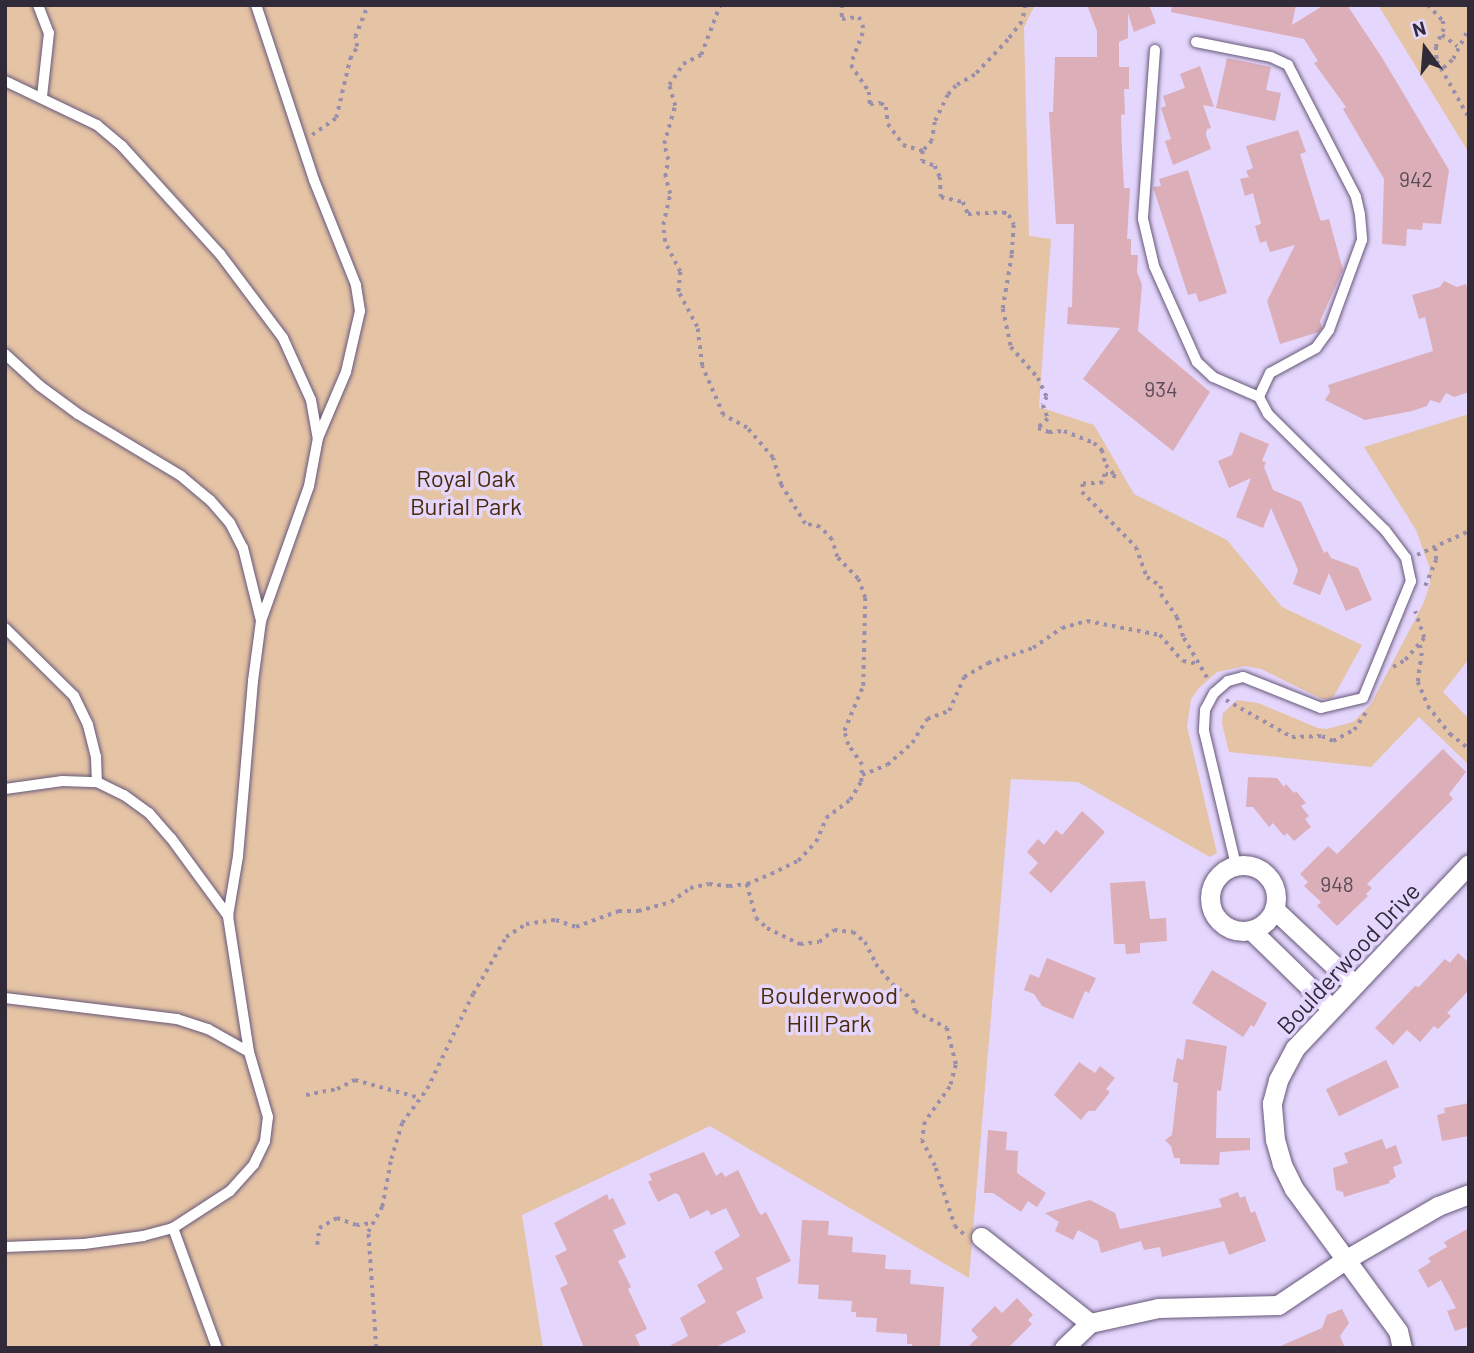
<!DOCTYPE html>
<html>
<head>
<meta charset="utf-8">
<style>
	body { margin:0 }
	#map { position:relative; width:1474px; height:1353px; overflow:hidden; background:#e5d6fd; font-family:Barlow,sans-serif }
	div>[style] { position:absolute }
	.green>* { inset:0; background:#e5c3a5 }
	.building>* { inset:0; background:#dbaeb8; transform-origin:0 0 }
	.path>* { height:3.5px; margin-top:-1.75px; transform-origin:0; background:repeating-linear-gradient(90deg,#998eab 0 3.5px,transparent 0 8.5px) }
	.roads { filter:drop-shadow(0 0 2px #665879) drop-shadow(0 0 2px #665879) }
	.lane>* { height:10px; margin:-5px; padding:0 5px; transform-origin:5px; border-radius:5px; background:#fff }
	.street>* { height:19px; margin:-9.5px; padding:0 9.5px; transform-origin:9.5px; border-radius:9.5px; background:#fff }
	.street>.ring { margin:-9.5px; padding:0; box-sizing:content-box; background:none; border:19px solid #fff; border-radius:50% }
	span { translate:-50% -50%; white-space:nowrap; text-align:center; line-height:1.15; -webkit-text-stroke:7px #e5d6fd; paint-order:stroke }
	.number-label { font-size:21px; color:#5b4b59 }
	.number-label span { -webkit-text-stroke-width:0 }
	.park-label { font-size:24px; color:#4a2b07 }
	.street-label { font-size:24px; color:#302a39 }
	.frame { position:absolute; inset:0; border:7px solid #302a39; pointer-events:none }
	.north { position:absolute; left:1390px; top:14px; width:70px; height:70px; -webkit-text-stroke:5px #e5d6fd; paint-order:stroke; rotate:344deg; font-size:19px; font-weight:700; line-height:28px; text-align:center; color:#302a39 }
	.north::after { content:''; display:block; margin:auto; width:24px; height:32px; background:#302a39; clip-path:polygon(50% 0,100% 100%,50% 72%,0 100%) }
</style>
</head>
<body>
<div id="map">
	<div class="green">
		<div style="clip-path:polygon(5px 5px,1035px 5px,1024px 27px,1029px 236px,1051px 239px,1039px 407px,1094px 425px,1134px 494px,1227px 540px,1282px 607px,1362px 645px,1334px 696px,1329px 699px,1322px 699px,1261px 669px,1245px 666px,1217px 672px,1199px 688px,1191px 699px,1187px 726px,1217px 853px,1210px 857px,1078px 782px,1011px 779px,969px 1278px,710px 1126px,522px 1215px,543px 1348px,5px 1348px)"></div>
		<div style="clip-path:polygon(1378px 5px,1469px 5px,1469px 153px)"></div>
		<div style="clip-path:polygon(1469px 414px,1469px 659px,1443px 692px,1469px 719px,1469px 765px,1419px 717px,1371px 767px,1229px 752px,1222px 724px,1223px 713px,1237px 700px,1258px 703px,1318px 728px,1327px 729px,1353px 722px,1371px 704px,1424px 602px,1430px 583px,1429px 566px,1416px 530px,1364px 447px)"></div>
	</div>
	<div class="building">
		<div style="clip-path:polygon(1087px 5px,1149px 5px,1156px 23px,1134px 32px,1128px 13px,1128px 38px,1119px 42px,1119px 67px,1129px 67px,1129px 89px,1124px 89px,1125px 114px,1121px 115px,1122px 151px,1124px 188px,1130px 188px,1127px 239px,1131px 239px,1131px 255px,1138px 255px,1137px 272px,1142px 285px,1138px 331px,1210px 392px,1173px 451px,1083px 379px,1120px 328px,1067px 324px,1068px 307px,1072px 307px,1074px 224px,1056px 224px,1049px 112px,1053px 112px,1055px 57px,1097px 57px,1097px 31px)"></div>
		<div style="clip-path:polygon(1172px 5px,1296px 5px,1292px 25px,1324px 5px,1347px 5px,1381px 56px,1449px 170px,1441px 224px,1423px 223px,1422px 230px,1407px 229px,1406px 246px,1382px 244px,1384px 179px,1343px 109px,1346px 107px,1314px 63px,1318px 61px,1304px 39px,1171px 12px)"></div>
		<div style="clip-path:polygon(1227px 58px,1271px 67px,1266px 90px,1281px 93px,1275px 121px,1216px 108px)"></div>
		<div style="clip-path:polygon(1200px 66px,1214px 107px,1203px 105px,1211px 128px,1207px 129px,1206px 135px,1211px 149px,1173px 165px,1165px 141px,1171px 139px,1161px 108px,1166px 106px,1163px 96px,1185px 88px,1180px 74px)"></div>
		<div style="clip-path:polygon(1298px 130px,1306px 152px,1300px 154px,1319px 216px,1321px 221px,1329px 219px,1343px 270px,1320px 321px,1322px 328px,1319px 332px,1280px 344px,1267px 301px,1295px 245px,1270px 252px,1266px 241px,1260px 243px,1255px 226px,1261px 224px,1253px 193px,1245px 196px,1240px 179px,1249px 177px,1246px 171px,1253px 168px,1246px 146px)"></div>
		<div style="clip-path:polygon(1188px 170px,1227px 293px,1199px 302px,1196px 293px,1188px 295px,1153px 187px,1161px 186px,1159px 179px)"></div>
		<div style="clip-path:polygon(1444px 281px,1457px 287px,1466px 284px,1469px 295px,1469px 392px,1454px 397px,1446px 393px,1440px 403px,1430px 400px,1427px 406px,1412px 411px,1365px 420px,1325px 400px,1330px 392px,1328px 385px,1433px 351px,1425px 317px,1419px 319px,1412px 295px,1440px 287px)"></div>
		<div style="clip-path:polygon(1240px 432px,1269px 444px,1262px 461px,1266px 462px,1264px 467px,1273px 490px,1301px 502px,1324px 553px,1327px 551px,1331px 558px,1358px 568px,1372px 600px,1346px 611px,1329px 573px,1320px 595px,1293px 584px,1298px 570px,1271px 508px,1263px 528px,1236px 517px,1251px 478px,1229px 488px,1218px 461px,1232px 455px)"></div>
		<div style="clip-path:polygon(1443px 749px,1466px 772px,1449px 794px,1453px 799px,1367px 884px,1372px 888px,1366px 894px,1368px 896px,1337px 926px,1317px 906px,1321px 902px,1304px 886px,1308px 882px,1300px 874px,1328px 846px,1337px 854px)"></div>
		<div style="clip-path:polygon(1248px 777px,1277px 778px,1284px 787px,1286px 784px,1294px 793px,1296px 791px,1306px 803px,1301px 806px,1309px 816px,1305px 819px,1311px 827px,1294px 841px,1287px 833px,1284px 836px,1273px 823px,1269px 827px,1253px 807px,1246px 807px)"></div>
		<div style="clip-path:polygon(1082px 811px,1105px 832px,1051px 893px,1029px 873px,1038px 863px,1027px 852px,1038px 839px,1044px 845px,1056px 830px,1062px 835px)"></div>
		<div style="clip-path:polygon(1145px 881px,1150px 919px,1166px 918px,1167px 941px,1140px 943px,1140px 953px,1126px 954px,1125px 944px,1114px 944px,1110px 883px)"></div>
		<div style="clip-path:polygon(1458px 953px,1469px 963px,1469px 990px,1447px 1013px,1451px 1016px,1438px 1029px,1434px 1026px,1420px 1042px,1407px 1030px,1393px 1045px,1375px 1028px,1415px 986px,1419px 987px,1445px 959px,1450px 963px)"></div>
		<div style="clip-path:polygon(1047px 958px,1096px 978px,1089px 993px,1085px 991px,1073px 1019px,1042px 1006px,1034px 994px,1024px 990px,1030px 974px,1039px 978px)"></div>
		<div style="clip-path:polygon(1212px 970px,1267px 1003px,1254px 1027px,1251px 1025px,1243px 1037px,1192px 1003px)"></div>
		<div style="clip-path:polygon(1186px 1039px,1227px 1046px,1221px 1091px,1217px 1090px,1216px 1138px,1250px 1138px,1250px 1150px,1220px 1152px,1219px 1165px,1180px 1164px,1180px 1158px,1174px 1158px,1171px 1146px,1165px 1140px,1172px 1135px,1178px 1083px,1173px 1082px,1173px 1079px,1177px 1058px,1183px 1060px)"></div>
		<div style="left:1386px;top:1060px;width:30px;height:67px;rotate:64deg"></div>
		<div style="clip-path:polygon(1079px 1062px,1095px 1073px,1100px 1066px,1115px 1078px,1106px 1089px,1110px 1092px,1095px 1111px,1088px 1111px,1081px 1120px,1054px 1095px)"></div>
		<div style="clip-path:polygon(1469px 1103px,1469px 1136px,1442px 1141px,1437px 1115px,1445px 1113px,1444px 1108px)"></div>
		<div style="clip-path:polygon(988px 1130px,1007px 1132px,1006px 1150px,1018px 1151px,1017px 1173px,1046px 1193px,1037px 1207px,1028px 1201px,1021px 1212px,993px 1193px,984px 1193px)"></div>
		<div style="clip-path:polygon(1382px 1139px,1386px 1149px,1396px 1145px,1402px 1163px,1393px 1167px,1396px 1177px,1389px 1181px,1390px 1183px,1344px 1197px,1343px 1192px,1336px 1190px,1333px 1168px,1348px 1163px,1344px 1153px)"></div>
		<div style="clip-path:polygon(704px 1152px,716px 1176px,722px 1172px,725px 1177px,738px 1170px,758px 1211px,761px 1215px,766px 1212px,791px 1261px,756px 1278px,763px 1298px,736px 1312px,746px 1332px,714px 1348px,666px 1348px,688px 1336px,680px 1318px,706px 1302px,697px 1285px,723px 1269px,714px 1252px,740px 1236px,726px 1208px,711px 1215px,708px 1210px,690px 1219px,679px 1195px,675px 1193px,658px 1202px,648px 1182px,652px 1180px,649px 1174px)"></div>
		<div style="clip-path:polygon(1238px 1192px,1240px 1198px,1245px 1196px,1251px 1213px,1255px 1211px,1266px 1241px,1229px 1255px,1224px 1241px,1162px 1257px,1160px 1247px,1144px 1250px,1141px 1241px,1101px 1253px,1098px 1241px,1078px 1230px,1073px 1240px,1055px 1231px,1059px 1222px,1045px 1213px,1090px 1200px,1115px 1213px,1120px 1229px,1222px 1207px,1219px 1199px)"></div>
		<div style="clip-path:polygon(607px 1194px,609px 1200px,613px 1198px,626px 1224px,613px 1230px,626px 1257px,618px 1261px,631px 1287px,628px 1289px,647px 1329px,635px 1335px,641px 1348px,584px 1348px,560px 1288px,568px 1284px,555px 1256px,567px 1250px,554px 1223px)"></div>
		<div style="clip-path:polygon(802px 1220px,829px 1221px,828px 1235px,853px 1237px,852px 1252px,886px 1255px,885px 1269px,911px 1270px,910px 1284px,944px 1287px,940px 1348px,912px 1348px,912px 1344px,907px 1344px,907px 1334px,876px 1332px,877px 1318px,856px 1317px,856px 1312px,851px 1312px,852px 1301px,818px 1299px,819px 1285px,798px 1284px)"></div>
		<div style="clip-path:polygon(1469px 1228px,1469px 1330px,1467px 1327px,1455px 1331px,1447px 1311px,1456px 1308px,1441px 1280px,1428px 1288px,1418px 1270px,1431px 1262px,1428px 1258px,1447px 1247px,1444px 1242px)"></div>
		<div style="clip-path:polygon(1017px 1298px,1033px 1315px,1028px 1320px,1032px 1324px,1008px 1348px,967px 1348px,978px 1337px,971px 1330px,995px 1306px,1002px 1313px)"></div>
		<div style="clip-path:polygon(1342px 1309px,1349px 1323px,1340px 1336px,1345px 1348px,1276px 1348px,1322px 1328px,1327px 1315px)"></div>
	</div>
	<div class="path">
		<div style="left:842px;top:5px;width:14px;rotate:90deg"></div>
		<div style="left:842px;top:19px;width:17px;rotate:-7deg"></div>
		<div style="left:859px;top:17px;width:9px;rotate:63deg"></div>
		<div style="left:863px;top:25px;width:8px;rotate:90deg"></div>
		<div style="left:863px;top:33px;width:34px;rotate:111deg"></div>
		<div style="left:851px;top:65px;width:32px;rotate:56deg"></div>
		<div style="left:869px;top:92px;width:12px;rotate:85deg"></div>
		<div style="left:870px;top:104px;width:11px;rotate:-5deg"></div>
		<div style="left:881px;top:103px;width:6px;rotate:39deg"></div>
		<div style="left:886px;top:107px;width:17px;rotate:83deg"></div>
		<div style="left:888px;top:124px;width:26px;rotate:54deg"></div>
		<div style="left:903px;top:145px;width:21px;rotate:17deg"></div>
		<div style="left:1026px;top:5px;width:17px;rotate:103deg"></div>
		<div style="left:1022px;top:22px;width:23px;rotate:128deg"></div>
		<div style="left:1008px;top:40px;width:48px;rotate:133.3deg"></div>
		<div style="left:975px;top:75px;width:22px;rotate:150deg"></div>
		<div style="left:956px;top:86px;width:12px;rotate:132deg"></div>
		<div style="left:948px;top:95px;width:30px;rotate:116deg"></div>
		<div style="left:935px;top:122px;width:19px;rotate:99deg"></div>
		<div style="left:932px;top:141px;width:13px;rotate:132deg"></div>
		<div style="left:923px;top:151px;width:10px;rotate:96deg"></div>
		<div style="left:922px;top:161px;width:14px;rotate:21deg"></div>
		<div style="left:935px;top:166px;width:12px;rotate:66deg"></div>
		<div style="left:940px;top:177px;width:20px;rotate:87deg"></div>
		<div style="left:941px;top:197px;width:23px;rotate:13deg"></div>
		<div style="left:963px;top:202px;width:13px;rotate:67deg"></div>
		<div style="left:968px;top:214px;width:35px;rotate:-3deg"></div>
		<div style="left:1003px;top:212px;width:7px;rotate:27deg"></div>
		<div style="left:1009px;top:215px;width:11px;rotate:63deg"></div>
		<div style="left:1014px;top:225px;width:30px;rotate:94deg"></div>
		<div style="left:1012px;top:255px;width:55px;rotate:99.5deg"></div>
		<div style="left:1003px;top:309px;width:39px;rotate:78deg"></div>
		<div style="left:1011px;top:347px;width:41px;rotate:48.9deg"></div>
		<div style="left:1038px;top:378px;width:21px;rotate:65deg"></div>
		<div style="left:1047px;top:397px;width:9px;rotate:117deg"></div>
		<div style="left:1043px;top:405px;width:15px;rotate:70deg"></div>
		<div style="left:1048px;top:419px;width:13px;rotate:138deg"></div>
		<div style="left:1038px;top:428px;width:12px;rotate:20deg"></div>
		<div style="left:1049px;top:432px;width:15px;rotate:-4deg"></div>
		<div style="left:1064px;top:431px;width:32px;rotate:22deg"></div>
		<div style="left:1094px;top:443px;width:11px;rotate:41deg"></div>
		<div style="left:1102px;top:450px;width:16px;rotate:75deg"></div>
		<div style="left:1106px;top:465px;width:16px;rotate:50deg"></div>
		<div style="left:1116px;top:477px;width:11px;rotate:-165deg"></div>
		<div style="left:1105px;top:474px;width:9px;rotate:103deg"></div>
		<div style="left:1103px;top:483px;width:20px;rotate:177deg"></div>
		<div style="left:1083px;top:484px;width:8px;rotate:97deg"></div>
		<div style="left:1082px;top:492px;width:77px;rotate:45.5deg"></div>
		<div style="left:1136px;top:547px;width:32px;rotate:70deg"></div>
		<div style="left:1147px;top:577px;width:17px;rotate:33deg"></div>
		<div style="left:1161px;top:586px;width:8px;rotate:90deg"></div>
		<div style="left:1161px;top:594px;width:28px;rotate:55deg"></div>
		<div style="left:1177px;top:617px;width:22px;rotate:72deg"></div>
		<div style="left:1184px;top:638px;width:48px;rotate:59.7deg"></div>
		<div style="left:1428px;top:5px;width:22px;rotate:47deg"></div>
		<div style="left:1443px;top:21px;width:8px;rotate:83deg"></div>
		<div style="left:1444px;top:29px;width:20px;rotate:114deg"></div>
		<div style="left:1436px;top:47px;width:14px;rotate:86deg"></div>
		<div style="left:1437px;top:61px;width:65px;rotate:60.7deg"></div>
		<div style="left:1442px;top:35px;width:19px;rotate:36deg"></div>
		<div style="left:1443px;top:68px;width:13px;rotate:-42deg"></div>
		<div style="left:1453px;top:59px;width:36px;rotate:-63deg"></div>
		<div style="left:312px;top:135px;width:29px;rotate:-35deg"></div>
		<div style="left:336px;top:118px;width:61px;rotate:-76.7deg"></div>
		<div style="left:350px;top:59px;width:14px;rotate:-60deg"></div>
		<div style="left:357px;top:47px;width:10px;rotate:-101deg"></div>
		<div style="left:355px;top:37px;width:35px;rotate:-68deg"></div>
		<div style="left:1417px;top:555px;width:57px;rotate:-24.8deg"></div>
		<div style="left:1425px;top:586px;width:28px;rotate:-67deg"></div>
		<div style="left:1436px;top:560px;width:12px;rotate:-95deg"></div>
		<div style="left:1420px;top:645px;width:8px;rotate:76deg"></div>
		<div style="left:1422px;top:653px;width:29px;rotate:98deg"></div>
		<div style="left:1418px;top:682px;width:26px;rotate:67deg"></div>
		<div style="left:1428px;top:706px;width:36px;rotate:52deg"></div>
		<div style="left:1450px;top:734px;width:24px;rotate:38deg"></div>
		<div style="left:1393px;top:667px;width:14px;rotate:-30deg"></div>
		<div style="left:1405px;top:660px;width:29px;rotate:-49deg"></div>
		<div style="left:1424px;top:638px;width:28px;rotate:-109deg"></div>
		<div style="left:1226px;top:700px;width:76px;rotate:29.3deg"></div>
		<div style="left:1292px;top:737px;width:30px;rotate:-2deg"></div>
		<div style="left:1322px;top:736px;width:12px;rotate:24deg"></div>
		<div style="left:1333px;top:741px;width:24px;rotate:-28deg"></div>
		<div style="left:1354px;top:730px;width:22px;rotate:-56deg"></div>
		<div style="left:862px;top:775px;width:27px;rotate:-22deg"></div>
		<div style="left:887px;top:765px;width:33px;rotate:-41deg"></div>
		<div style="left:912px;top:743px;width:28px;rotate:-58deg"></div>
		<div style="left:927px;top:719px;width:23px;rotate:-20deg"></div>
		<div style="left:949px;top:711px;width:37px;rotate:-66deg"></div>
		<div style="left:964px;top:677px;width:28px;rotate:-30deg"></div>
		<div style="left:988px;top:663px;width:47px;rotate:-18.4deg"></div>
		<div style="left:1033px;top:648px;width:35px;rotate:-35deg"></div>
		<div style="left:1062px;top:628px;width:26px;rotate:-16deg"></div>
		<div style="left:1087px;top:621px;width:74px;rotate:10.9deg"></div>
		<div style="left:1160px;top:635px;width:35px;rotate:49deg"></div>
		<div style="left:1183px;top:661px;width:15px;rotate:11deg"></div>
		<div style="left:747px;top:884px;width:35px;rotate:75deg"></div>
		<div style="left:756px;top:918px;width:15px;rotate:42deg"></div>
		<div style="left:767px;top:928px;width:37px;rotate:26deg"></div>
		<div style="left:800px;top:944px;width:19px;rotate:-6deg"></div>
		<div style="left:819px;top:942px;width:19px;rotate:-39deg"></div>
		<div style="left:834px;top:930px;width:19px;rotate:6deg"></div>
		<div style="left:853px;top:932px;width:16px;rotate:40deg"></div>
		<div style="left:865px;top:942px;width:25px;rotate:63deg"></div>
		<div style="left:876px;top:964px;width:26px;rotate:51deg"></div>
		<div style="left:892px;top:984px;width:26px;rotate:37deg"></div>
		<div style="left:913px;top:1000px;width:11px;rotate:80deg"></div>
		<div style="left:915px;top:1011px;width:36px;rotate:28deg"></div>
		<div style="left:947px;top:1028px;width:38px;rotate:76deg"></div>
		<div style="left:956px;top:1065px;width:23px;rotate:105deg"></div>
		<div style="left:950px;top:1087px;width:43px;rotate:125.5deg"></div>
		<div style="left:925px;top:1122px;width:18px;rotate:99deg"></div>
		<div style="left:922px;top:1140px;width:31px;rotate:63deg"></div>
		<div style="left:936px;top:1168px;width:61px;rotate:71.9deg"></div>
		<div style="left:955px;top:1226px;width:12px;rotate:42deg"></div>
		<div style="left:306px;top:1095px;width:32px;rotate:-11deg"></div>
		<div style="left:337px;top:1089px;width:20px;rotate:-27deg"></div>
		<div style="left:355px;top:1080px;width:67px;rotate:15.5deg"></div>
		<div style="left:317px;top:1245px;width:17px;rotate:-83deg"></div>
		<div style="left:319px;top:1228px;width:21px;rotate:-29deg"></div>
		<div style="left:337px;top:1218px;width:20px;rotate:20deg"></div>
		<div style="left:356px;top:1225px;width:17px;rotate:-7deg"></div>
		<div style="left:376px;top:1348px;width:116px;rotate:-93.9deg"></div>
		<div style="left:368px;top:1232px;width:29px;rotate:-61deg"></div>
		<div style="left:382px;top:1207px;width:49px;rotate:-79.4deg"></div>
		<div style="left:391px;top:1159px;width:38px;rotate:-73deg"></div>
		<div style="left:402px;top:1123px;width:42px;rotate:-53.7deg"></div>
		<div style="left:427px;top:1089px;width:106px;rotate:-64.2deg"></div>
		<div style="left:473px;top:994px;width:66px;rotate:-59.9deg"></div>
		<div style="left:506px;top:937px;width:24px;rotate:-33deg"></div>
		<div style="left:526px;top:924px;width:30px;rotate:-8deg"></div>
		<div style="left:556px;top:920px;width:21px;rotate:19deg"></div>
		<div style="left:576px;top:927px;width:46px;rotate:-20.4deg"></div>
		<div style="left:619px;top:911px;width:19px"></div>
		<div style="left:638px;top:911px;width:34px;rotate:-15deg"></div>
		<div style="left:671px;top:902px;width:24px;rotate:-36deg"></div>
		<div style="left:690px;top:888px;width:19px;rotate:-12deg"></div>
		<div style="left:709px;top:884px;width:20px;rotate:6deg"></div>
		<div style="left:729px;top:886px;width:18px;rotate:-6deg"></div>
		<div style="left:747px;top:884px;width:26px;rotate:-23deg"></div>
		<div style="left:771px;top:874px;width:30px;rotate:-26deg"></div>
		<div style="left:798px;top:861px;width:26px;rotate:-47deg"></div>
		<div style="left:816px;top:842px;width:26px;rotate:-67deg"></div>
		<div style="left:826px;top:818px;width:30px;rotate:-37deg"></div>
		<div style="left:850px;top:800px;width:21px;rotate:-59deg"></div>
		<div style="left:861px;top:782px;width:17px;rotate:-87deg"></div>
		<div style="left:862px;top:765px;width:24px;rotate:-125deg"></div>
		<div style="left:848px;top:745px;width:15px;rotate:-106deg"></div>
		<div style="left:844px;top:731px;width:49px;rotate:-67.1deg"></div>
		<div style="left:863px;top:686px;width:88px;rotate:-88.7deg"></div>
		<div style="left:865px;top:598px;width:20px;rotate:-110deg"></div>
		<div style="left:858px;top:579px;width:30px;rotate:-134deg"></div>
		<div style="left:837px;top:557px;width:18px;rotate:-106deg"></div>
		<div style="left:832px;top:540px;width:18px;rotate:-133deg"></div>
		<div style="left:820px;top:527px;width:15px;rotate:-169deg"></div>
		<div style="left:805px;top:524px;width:46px;rotate:-121.6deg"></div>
		<div style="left:781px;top:485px;width:28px;rotate:-107deg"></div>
		<div style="left:773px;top:458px;width:40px;rotate:-131deg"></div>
		<div style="left:747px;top:428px;width:27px;rotate:-152deg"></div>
		<div style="left:723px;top:415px;width:53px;rotate:-113.2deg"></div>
		<div style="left:702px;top:366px;width:39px;rotate:-97deg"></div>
		<div style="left:697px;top:327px;width:40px;rotate:-118deg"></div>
		<div style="left:678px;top:292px;width:20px;rotate:-84deg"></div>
		<div style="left:680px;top:272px;width:34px;rotate:-117deg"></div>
		<div style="left:665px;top:242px;width:17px;rotate:-97deg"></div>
		<div style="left:663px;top:225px;width:32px;rotate:-77deg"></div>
		<div style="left:670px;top:194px;width:18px;rotate:-106deg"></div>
		<div style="left:665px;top:177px;width:17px;rotate:-80deg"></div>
		<div style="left:668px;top:160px;width:16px;rotate:-104deg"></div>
		<div style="left:664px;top:144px;width:40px;rotate:-74deg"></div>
		<div style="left:675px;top:106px;width:22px;rotate:-106deg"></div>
		<div style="left:669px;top:85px;width:25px;rotate:-56deg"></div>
		<div style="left:683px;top:64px;width:20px;rotate:-27deg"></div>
		<div style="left:701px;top:55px;width:53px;rotate:-69.2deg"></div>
	</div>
	<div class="roads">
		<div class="lane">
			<div style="left:38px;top:5px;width:30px;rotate:69deg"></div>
			<div style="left:49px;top:33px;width:63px;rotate:96.3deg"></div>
			<div style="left:1196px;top:42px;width:76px;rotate:11.3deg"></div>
			<div style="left:1271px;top:57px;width:19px;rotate:25deg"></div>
			<div style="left:1288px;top:65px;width:148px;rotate:62.7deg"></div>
			<div style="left:1356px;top:197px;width:18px;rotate:77deg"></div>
			<div style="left:1360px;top:215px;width:25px;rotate:85deg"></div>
			<div style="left:1362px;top:240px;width:96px;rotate:110.1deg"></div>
			<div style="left:1329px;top:330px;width:22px;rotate:126deg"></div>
			<div style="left:1316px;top:348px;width:52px;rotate:151.5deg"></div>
			<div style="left:1270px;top:373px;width:26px;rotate:115deg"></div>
			<div style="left:1155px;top:50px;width:169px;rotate:94.1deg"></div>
			<div style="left:1143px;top:219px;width:48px;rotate:76.8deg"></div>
			<div style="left:1154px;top:266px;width:105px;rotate:65.9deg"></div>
			<div style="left:1197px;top:362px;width:22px;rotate:43deg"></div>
			<div style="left:1213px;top:377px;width:50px;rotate:23.5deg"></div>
			<div style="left:1259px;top:397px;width:19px;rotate:62deg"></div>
			<div style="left:1268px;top:414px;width:165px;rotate:44.8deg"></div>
			<div style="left:1385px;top:530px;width:35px;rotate:53deg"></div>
			<div style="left:1406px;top:558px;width:24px;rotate:78deg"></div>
			<div style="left:1411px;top:581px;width:126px;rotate:112.3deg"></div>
			<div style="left:1363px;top:698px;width:43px;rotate:166.6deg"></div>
			<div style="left:1321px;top:708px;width:84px;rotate:-158.3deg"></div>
			<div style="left:1243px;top:677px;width:16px;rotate:165deg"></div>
			<div style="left:1228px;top:681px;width:18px;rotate:139deg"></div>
			<div style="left:1214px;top:693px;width:19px;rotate:118deg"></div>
			<div style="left:1205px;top:710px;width:21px;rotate:93deg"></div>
			<div style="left:1204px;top:731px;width:138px;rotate:76.6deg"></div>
			<div style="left:5px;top:81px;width:102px;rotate:25.6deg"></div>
			<div style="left:97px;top:125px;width:33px;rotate:40deg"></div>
			<div style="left:122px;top:146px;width:146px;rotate:47.8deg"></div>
			<div style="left:220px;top:254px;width:105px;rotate:53.1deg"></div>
			<div style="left:283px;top:338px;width:68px;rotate:65.7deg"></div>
			<div style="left:311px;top:400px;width:39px;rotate:80deg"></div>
			<div style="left:5px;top:354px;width:47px;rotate:42.4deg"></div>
			<div style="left:40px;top:386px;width:47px;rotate:36.4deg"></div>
			<div style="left:78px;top:414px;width:120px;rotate:31deg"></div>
			<div style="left:181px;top:476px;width:38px;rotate:40deg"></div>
			<div style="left:210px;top:500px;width:30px;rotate:49deg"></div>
			<div style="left:230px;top:523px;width:28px;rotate:63deg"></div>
			<div style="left:243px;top:548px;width:75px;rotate:76.1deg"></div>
			<div style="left:5px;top:628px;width:97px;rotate:44.6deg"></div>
			<div style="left:74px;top:696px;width:32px;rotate:64deg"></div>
			<div style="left:88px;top:725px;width:33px;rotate:76deg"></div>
			<div style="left:96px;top:757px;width:25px;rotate:88deg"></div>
			<div style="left:5px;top:789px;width:58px;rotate:-8deg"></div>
			<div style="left:62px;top:781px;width:35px;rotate:2deg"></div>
			<div style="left:97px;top:782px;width:30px;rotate:26deg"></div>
			<div style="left:124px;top:795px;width:31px;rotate:36deg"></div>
			<div style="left:149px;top:813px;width:33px;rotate:49deg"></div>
			<div style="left:171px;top:838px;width:97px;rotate:53.8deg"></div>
			<div style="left:5px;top:998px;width:173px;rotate:7deg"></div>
			<div style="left:177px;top:1019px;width:33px;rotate:18deg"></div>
			<div style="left:208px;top:1029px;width:47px;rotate:29.3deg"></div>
			<div style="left:173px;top:1228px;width:128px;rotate:69.9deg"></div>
			<div style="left:5px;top:1247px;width:79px;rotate:-2.2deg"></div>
			<div style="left:84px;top:1244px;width:60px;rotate:-7.7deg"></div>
			<div style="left:143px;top:1236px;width:31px;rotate:-15deg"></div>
			<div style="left:173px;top:1228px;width:68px;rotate:-33deg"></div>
			<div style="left:230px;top:1191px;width:36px;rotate:-48deg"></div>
			<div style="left:254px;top:1164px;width:25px;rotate:-64deg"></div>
			<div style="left:265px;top:1141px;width:24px;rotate:-83deg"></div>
			<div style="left:268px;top:1117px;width:68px;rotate:-106.3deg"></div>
			<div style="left:249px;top:1052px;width:138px;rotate:-98.8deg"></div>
			<div style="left:228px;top:916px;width:61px;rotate:-80.5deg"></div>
			<div style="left:238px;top:856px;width:176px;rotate:-85.1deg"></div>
			<div style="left:253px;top:681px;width:61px;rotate:-82.4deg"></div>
			<div style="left:261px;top:621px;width:143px;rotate:-70.4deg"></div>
			<div style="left:309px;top:486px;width:49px;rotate:-79.4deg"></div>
			<div style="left:318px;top:438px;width:72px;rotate:-67deg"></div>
			<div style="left:346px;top:372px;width:63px;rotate:-77.1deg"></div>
			<div style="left:360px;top:311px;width:26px;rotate:-99deg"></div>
			<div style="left:356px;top:285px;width:113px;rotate:-111.8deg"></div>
			<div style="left:314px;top:180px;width:184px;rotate:-108.3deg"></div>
		</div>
		<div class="street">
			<div class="ring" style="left:1210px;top:865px;width:47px;height:47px"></div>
			<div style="left:1274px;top:909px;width:110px;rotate:43.2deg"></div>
			<div style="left:1251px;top:930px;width:110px;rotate:44.3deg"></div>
			<div style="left:981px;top:1237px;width:139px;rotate:38.3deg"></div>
			<div style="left:1064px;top:1348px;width:36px;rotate:-44deg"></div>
			<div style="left:1090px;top:1323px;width:70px;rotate:-12.4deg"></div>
			<div style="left:1158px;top:1308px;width:120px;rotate:-1.4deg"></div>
			<div style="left:1278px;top:1305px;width:81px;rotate:-33.9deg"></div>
			<div style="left:1345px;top:1260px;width:108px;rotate:-30.1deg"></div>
			<div style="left:1438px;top:1206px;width:33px;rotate:-21deg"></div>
			<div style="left:1402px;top:1348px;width:17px;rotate:-103deg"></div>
			<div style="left:1398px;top:1331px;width:176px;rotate:-126.2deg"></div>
			<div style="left:1294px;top:1189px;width:28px;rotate:-116deg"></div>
			<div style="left:1282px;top:1164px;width:25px;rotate:-106deg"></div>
			<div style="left:1275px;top:1140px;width:37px;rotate:-95deg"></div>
			<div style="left:1272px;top:1103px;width:24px;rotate:-75deg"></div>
			<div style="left:1278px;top:1080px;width:36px;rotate:-62deg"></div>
			<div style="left:1295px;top:1048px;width:253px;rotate:-46.6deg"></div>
		</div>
	</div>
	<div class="number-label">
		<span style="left:1416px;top:179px">942</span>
		<span style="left:1161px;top:389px">934</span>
		<span style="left:1337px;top:884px">948</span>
	</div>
	<div class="park-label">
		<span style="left:466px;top:492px">Royal Oak<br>Burial Park</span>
		<span style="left:829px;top:1009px">Boulderwood<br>Hill Park</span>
	</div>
	<div class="street-label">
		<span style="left:1348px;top:958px;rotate:-47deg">Boulderwood Drive</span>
	</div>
	<div class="frame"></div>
	<div class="north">N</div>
</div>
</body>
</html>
